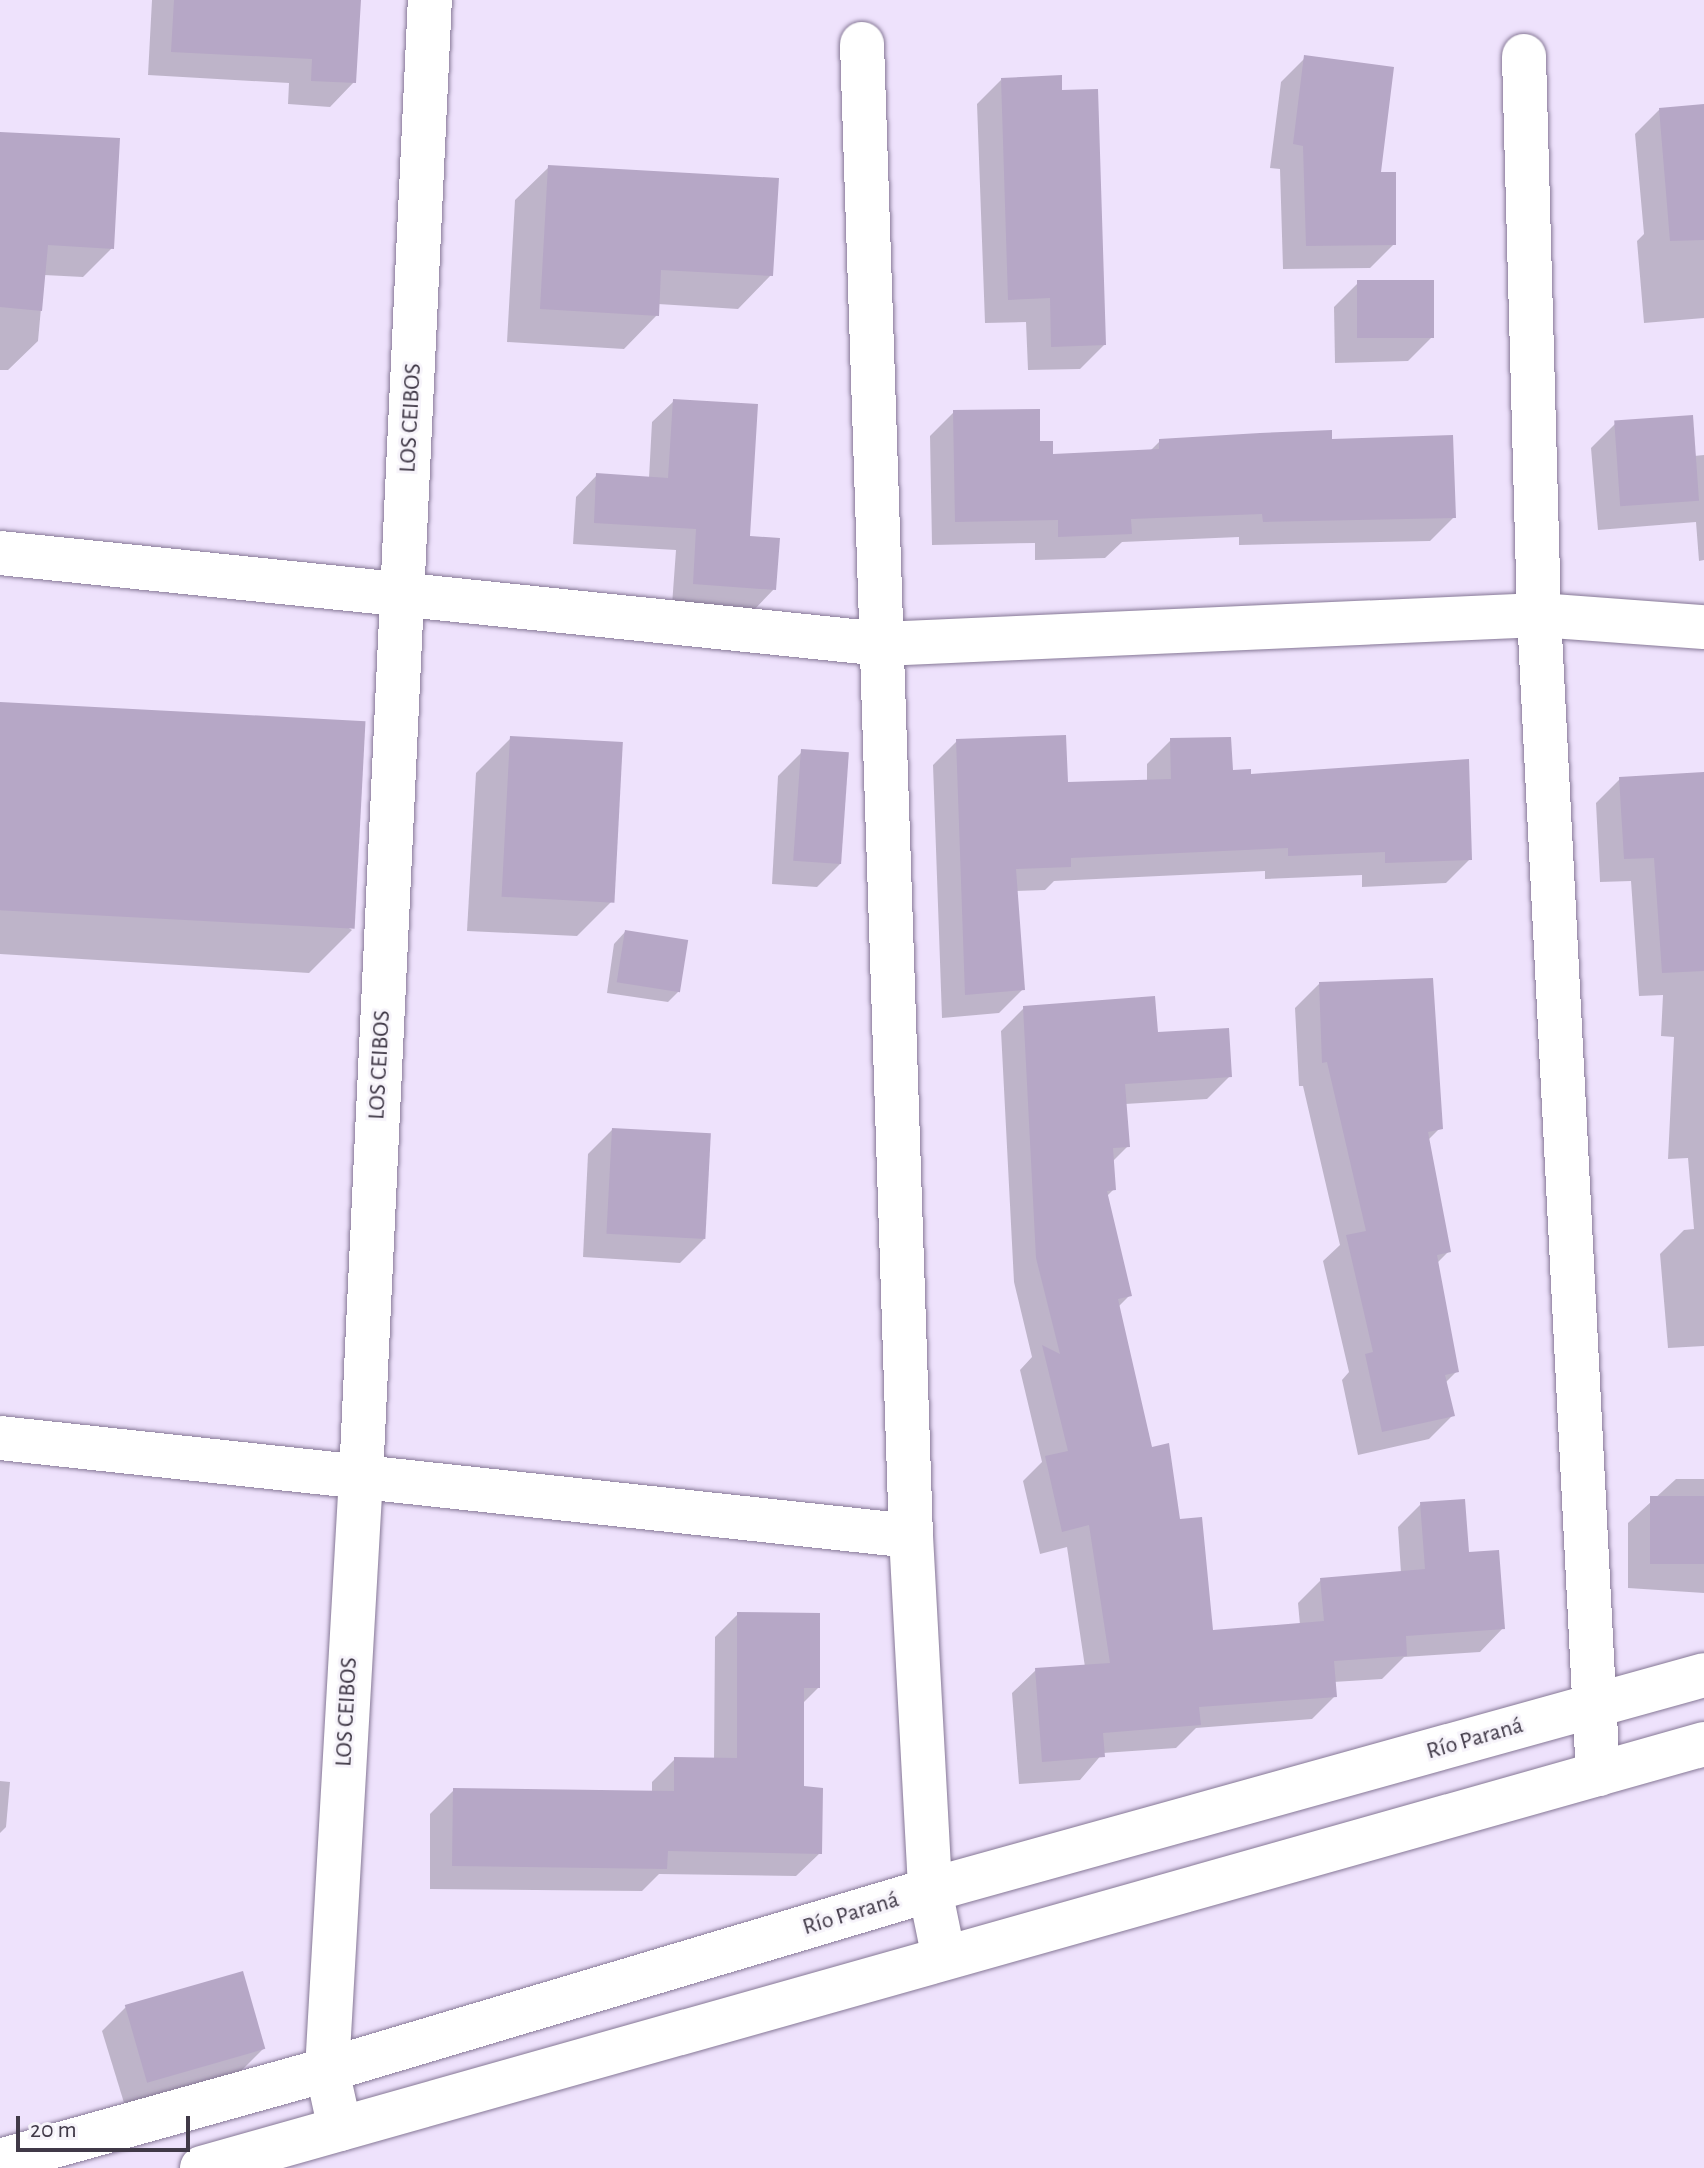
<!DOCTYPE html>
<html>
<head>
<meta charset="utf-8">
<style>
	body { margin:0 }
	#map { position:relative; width:1704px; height:2168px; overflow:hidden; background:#eee2fc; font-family:"Alegreya Sans",sans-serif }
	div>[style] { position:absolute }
	.shadow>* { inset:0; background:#0003 }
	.building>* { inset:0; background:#b6a7c6; transform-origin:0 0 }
	.roads { filter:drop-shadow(0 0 2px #867896) drop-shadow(0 0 2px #867896) }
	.street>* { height:44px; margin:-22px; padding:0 22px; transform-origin:22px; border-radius:22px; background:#fff }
	.secondary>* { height:44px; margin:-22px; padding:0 22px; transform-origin:22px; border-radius:22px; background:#fff }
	span { translate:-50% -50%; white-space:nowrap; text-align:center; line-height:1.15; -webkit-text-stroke:6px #f6f3fa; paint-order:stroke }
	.street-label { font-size:24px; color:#403947 }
	.scale { position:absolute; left:16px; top:2116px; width:174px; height:36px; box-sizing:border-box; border:4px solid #403947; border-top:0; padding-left:10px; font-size:24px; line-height:28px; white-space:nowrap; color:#403947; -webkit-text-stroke:6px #f6f3fa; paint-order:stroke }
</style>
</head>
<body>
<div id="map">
	<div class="shadow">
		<div style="clip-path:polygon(152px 0,359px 0,354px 82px,330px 107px,288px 104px,289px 83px,148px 75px)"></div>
		<div style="clip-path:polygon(1305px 58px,1379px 174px,1394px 244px,1370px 268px,1283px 269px,1280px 169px,1270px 168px,1281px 82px)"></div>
		<div style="clip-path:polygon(1001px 80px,1104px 345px,1080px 369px,1028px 370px,1026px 322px,985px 323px,977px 104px)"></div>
		<div style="clip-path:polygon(1704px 106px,1704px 318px,1644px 323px,1637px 241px,1644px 234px,1635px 134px,1659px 110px)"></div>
		<div style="clip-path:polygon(0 147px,112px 248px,83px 277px,44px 275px,38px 341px,8px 370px,0 370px)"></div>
		<div style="clip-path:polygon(549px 167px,771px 275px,738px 309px,658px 304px,657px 315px,624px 349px,507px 342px,515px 200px)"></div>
		<div style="clip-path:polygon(1358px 283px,1432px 337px,1408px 361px,1335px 363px,1334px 307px)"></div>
		<div style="clip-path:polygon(674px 401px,774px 589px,753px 611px,672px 605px,676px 550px,573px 544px,576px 497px,597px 475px,649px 478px,652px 422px)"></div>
		<div style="clip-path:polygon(954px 412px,1038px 443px,1051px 456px,1149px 452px,1160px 441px,1330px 441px,1454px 517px,1430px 541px,1239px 545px,1239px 537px,1122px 542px,1105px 558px,1035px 560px,1035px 543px,932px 545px,930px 436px)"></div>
		<div style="clip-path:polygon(1615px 424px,1694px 456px,1704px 455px,1704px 560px,1699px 561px,1696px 522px,1598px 530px,1591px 448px)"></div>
		<div style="clip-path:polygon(0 704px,352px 930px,309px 973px,0 954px)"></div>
		<div style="clip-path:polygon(511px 738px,612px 901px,577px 936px,467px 931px,476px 773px)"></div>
		<div style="clip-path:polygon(1171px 740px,1231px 772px,1470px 859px,1446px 883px,1362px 887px,1362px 875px,1265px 879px,1265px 871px,1054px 881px,1045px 890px,1015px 891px,1023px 989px,999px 1013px,942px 1018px,933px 765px,957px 741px,1066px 784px,1147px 781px,1147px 764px)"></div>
		<div style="clip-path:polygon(802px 752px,841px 863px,817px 887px,772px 884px,778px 776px)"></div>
		<div style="clip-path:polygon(1704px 774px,1704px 1346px,1668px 1348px,1660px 1254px,1684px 1230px,1694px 1229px,1688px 1158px,1668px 1159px,1674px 1037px,1661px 1036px,1663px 995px,1639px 996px,1631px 881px,1600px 882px,1596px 803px,1620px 779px)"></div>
		<div style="clip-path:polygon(625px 932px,679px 991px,668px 1002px,607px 993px,614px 944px)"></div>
		<div style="clip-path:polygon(1319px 984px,1440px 1128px,1428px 1140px,1449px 1251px,1436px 1264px,1457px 1371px,1445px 1383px,1453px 1415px,1429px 1439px,1358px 1455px,1342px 1380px,1349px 1372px,1323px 1261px,1340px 1245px,1303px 1086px,1299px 1086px,1295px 1008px)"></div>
		<div style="clip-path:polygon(1024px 1008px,1156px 1034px,1230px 1076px,1207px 1099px,1125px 1104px,1128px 1146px,1112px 1162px,1114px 1189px,1106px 1197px,1129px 1296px,1118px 1307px,1151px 1450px,1179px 1521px,1211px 1632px,1300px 1625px,1298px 1603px,1321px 1580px,1401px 1573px,1398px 1527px,1421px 1504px,1467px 1554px,1503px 1628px,1480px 1652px,1404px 1657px,1382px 1679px,1333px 1682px,1335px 1696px,1312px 1719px,1196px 1728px,1176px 1748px,1103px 1753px,1080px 1780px,1019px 1784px,1012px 1693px,1036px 1670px,1085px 1667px,1067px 1547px,1040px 1554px,1023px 1481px,1042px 1462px,1020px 1370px,1032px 1357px,1014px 1282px,1001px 1031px)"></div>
		<div style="clip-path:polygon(612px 1130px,704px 1239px,680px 1263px,583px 1257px,588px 1154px)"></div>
		<div style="clip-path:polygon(1676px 1479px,1704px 1479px,1704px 1593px,1628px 1588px,1628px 1523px)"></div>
		<div style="clip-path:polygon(738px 1614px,818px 1688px,802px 1704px,802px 1788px,820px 1853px,796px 1876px,659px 1874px,642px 1891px,430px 1889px,430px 1814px,454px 1790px,652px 1793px,652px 1782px,675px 1759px,714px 1760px,715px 1637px)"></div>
		<div style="clip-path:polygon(0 1781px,10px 1782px,6px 1827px,0 1833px)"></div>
		<div style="clip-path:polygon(126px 2007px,264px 2048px,240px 2072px,125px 2106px,102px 2031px)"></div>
	</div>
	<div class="building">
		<div style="clip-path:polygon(174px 0,361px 0,356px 83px,311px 81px,312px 59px,171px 52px)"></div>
		<div style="clip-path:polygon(1304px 55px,1394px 67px,1381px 172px,1396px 172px,1396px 245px,1306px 246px,1303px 146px,1293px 144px)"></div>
		<div style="clip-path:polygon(1062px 75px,1062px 90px,1098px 89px,1106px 345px,1051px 347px,1050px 298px,1008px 300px,1001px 78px)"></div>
		<div style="clip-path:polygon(1704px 104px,1704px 240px,1670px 241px,1659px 108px)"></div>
		<div style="clip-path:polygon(0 132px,120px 138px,114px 249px,48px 245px,42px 311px,0 307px)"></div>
		<div style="clip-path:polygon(548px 165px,779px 178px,773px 276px,661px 270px,659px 316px,540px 309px)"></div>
		<div style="left:1434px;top:280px;width:58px;height:77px;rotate:90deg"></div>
		<div style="clip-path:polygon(673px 399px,758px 404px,750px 536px,780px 538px,776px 590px,693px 584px,696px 529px,594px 523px,596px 473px,668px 478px)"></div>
		<div style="clip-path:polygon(1040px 409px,1040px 441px,1053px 441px,1053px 454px,1159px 449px,1159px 439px,1260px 433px,1332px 430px,1332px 439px,1453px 435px,1456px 518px,1263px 522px,1262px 514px,1131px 519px,1132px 534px,1058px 537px,1058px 520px,955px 522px,953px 410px)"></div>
		<div style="left:1693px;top:415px;width:86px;height:79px;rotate:86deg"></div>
		<div style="left:0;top:702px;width:366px;height:208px;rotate:3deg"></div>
		<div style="clip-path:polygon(1066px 735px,1068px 782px,1171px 779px,1170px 738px,1231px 737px,1233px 770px,1251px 769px,1251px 774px,1469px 759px,1472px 860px,1385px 863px,1385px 852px,1288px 856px,1288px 848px,1071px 858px,1071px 867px,1016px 869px,1025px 990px,965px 995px,956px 739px)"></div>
		<div style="left:510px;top:736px;width:113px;height:161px;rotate:3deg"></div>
		<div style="left:801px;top:749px;width:48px;height:112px;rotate:4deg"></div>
		<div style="clip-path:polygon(1704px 772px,1704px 971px,1662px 973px,1654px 858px,1624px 859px,1619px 777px)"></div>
		<div style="left:625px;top:930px;width:64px;height:53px;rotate:9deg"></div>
		<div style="clip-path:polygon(1433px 978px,1443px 1129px,1428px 1132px,1451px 1252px,1437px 1255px,1459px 1372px,1445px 1375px,1455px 1416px,1382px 1432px,1365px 1354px,1373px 1352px,1346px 1235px,1366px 1231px,1327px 1062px,1322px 1063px,1319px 982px)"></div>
		<div style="clip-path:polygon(1155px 996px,1158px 1032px,1229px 1028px,1232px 1077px,1125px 1084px,1130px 1147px,1113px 1148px,1116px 1190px,1107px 1191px,1132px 1296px,1118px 1299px,1152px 1447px,1169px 1443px,1180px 1519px,1202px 1517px,1213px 1630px,1324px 1621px,1320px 1578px,1425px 1569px,1420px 1502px,1465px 1499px,1469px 1552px,1499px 1550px,1505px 1629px,1406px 1636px,1407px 1656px,1334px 1661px,1337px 1697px,1199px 1707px,1201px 1725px,1103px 1733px,1105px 1757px,1042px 1762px,1035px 1668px,1110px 1663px,1089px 1525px,1062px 1532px,1045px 1456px,1068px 1451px,1042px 1345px,1060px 1354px,1036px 1258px,1023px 1006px)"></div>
		<div style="left:612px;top:1128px;width:99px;height:106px;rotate:3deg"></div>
		<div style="left:1704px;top:1496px;width:68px;height:54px;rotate:90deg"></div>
		<div style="clip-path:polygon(737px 1612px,820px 1613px,820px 1688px,804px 1688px,804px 1786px,823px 1788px,822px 1854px,668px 1851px,667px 1869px,452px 1866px,453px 1788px,674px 1791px,674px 1757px,737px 1758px)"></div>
		<div style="left:243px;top:1971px;width:81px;height:123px;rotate:74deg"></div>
	</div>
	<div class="roads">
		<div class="street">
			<div style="left:862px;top:44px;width:1493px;rotate:88.12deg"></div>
			<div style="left:911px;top:1536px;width:355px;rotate:86.9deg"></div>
			<div style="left:930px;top:1890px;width:69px;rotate:78.4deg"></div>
			<div style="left:1524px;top:56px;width:559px;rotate:88.46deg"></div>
			<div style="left:1539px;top:615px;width:1161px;rotate:87.09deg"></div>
			<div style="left:0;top:553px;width:887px;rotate:5.89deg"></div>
			<div style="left:882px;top:644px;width:658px;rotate:-2.53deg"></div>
			<div style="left:1539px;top:615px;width:165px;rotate:4.2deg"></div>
			<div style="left:0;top:1438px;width:916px;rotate:6.14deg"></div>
			<div style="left:340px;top:2129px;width:60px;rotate:-102.4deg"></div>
			<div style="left:327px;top:2070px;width:594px;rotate:-86.72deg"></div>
			<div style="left:361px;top:1477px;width:1479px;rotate:-87.33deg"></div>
		</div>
		<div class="secondary">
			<div style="left:0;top:2161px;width:339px;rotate:-15.6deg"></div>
			<div style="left:327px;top:2070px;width:629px;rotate:-16.62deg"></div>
			<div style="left:930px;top:1890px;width:803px;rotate:-15.52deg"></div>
			<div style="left:202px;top:2168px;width:1561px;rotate:-15.76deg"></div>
		</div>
	</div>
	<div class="street-label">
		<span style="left:411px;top:418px;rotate:-87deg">LOS CEIBOS</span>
		<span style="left:380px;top:1065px;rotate:-87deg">LOS CEIBOS</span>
		<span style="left:347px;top:1712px;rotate:-87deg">LOS CEIBOS</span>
		<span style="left:1475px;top:1739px;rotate:-16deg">Río Paraná</span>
		<span style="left:851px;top:1914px;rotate:-17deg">Río Paraná</span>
	</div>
	<div class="scale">20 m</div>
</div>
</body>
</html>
